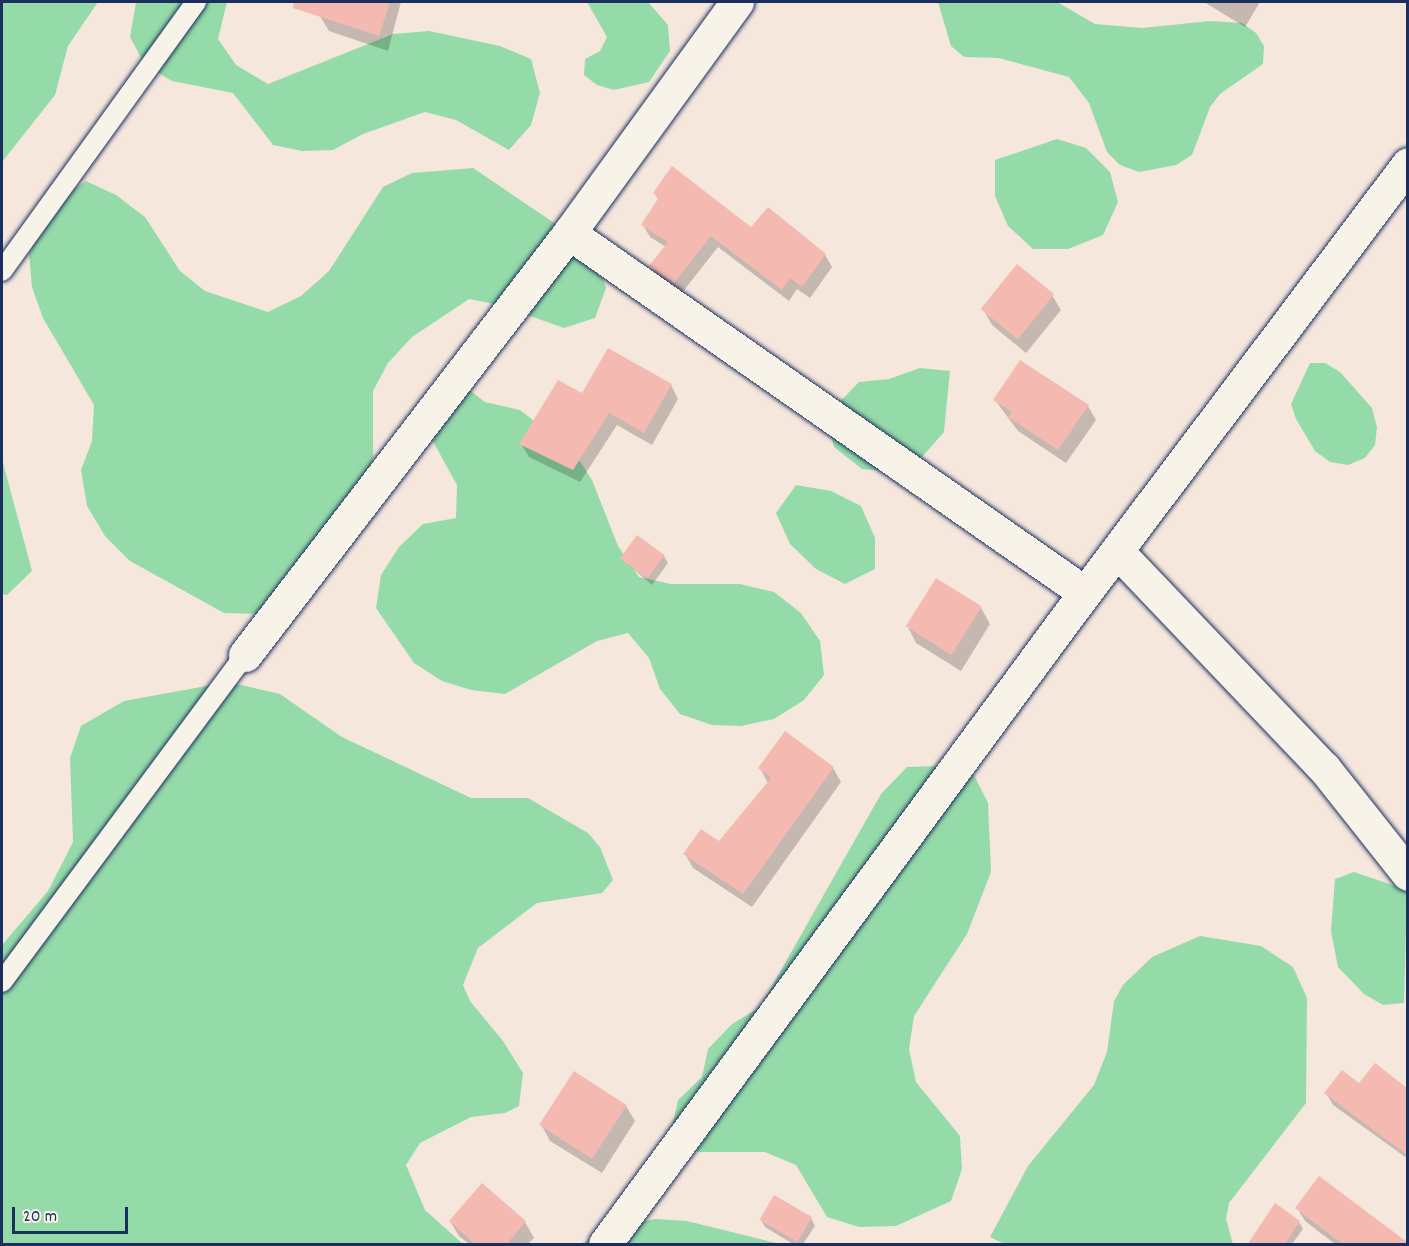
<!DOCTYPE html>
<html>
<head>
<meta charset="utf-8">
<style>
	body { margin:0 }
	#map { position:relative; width:1409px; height:1246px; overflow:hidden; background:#f6e7dd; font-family:Dekko,sans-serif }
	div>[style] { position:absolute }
	.green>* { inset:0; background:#95dba9 }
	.shadow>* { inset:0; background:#0003 }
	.building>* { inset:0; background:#f4b9b1; transform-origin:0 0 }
	.roads { filter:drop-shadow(0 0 2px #1b2f5e) drop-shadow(0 0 2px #1b2f5e) }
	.service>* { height:20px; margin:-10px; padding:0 10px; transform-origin:10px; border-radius:10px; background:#f7f3e8 }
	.minor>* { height:33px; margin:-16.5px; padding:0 16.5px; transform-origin:16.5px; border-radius:16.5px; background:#f7f3e8 }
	span { translate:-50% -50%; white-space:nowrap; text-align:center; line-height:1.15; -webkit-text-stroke:5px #f7f3e8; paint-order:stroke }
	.frame { position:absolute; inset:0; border:3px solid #1b2f5e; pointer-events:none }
	.scale { position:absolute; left:12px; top:1207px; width:116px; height:27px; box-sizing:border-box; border:3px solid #1b2f5e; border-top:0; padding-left:8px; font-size:18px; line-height:21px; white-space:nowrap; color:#1b2f5e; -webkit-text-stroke:4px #f7f3e8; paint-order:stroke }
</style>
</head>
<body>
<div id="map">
	<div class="green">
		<div style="clip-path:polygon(2px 2px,98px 2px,68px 46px,55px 95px,2px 162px)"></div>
		<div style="clip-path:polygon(136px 2px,227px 2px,218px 39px,236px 65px,268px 84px,393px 34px,429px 31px,500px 46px,531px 59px,540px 93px,531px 125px,509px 150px,456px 120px,425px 112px,363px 134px,333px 150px,302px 151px,273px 145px,233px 93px,172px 81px,145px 65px,130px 37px)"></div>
		<div style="clip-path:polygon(587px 2px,648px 2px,668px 25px,670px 51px,649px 82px,614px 90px,597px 85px,584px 75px,585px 59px,600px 51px,607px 37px)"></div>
		<div style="clip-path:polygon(938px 2px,1057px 2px,1095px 24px,1142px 28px,1210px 21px,1242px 23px,1256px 33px,1264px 46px,1263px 64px,1220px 94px,1210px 107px,1192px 155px,1176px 165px,1139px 172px,1120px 165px,1107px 152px,1089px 103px,1069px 77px,998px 58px,964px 57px,951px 46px)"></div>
		<div style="clip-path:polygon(1057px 139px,1086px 148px,1110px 172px,1118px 202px,1103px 235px,1068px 249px,1033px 249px,1008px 226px,995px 196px,995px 160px)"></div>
		<div style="clip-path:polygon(473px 168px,572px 235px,597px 257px,606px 288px,595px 318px,564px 328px,500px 305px,469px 299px,412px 337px,388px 363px,373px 391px,373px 458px,362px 491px,262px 614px,224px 613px,130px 561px,105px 536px,87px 506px,81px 470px,92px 441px,94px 405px,43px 318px,32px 287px,29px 254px,41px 224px,61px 198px,86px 181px,116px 195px,145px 217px,180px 271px,205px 291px,268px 312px,301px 296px,329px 271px,383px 187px,412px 173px)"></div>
		<div style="clip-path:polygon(1310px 363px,1325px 363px,1340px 372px,1372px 408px,1377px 427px,1375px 445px,1365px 458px,1348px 465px,1330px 462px,1315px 451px,1296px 419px,1291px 404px)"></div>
		<div style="clip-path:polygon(920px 368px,950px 371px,944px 432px,922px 457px,893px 472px,862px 469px,834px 447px,826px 416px,859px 382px,889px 379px)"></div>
		<div style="clip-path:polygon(459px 382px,485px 402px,520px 410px,574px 452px,592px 480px,618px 546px,639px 577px,671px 584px,740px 584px,774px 592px,801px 613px,820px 641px,824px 675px,804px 700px,774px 719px,741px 726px,712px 725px,680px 714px,660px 689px,649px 658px,628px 633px,597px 641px,505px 694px,471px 690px,442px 681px,414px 663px,376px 608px,381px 575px,399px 547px,423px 524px,456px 518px,457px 485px,425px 427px,425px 393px)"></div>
		<div style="clip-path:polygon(2px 459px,32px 571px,7px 595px,2px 594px)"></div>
		<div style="clip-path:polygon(796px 485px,831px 491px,861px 506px,875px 538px,875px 569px,845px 584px,816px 569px,790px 544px,776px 513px)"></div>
		<div style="clip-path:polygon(228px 682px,280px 694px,342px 737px,471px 798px,528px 798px,588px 833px,600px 847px,613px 880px,602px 893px,537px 903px,478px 948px,463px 985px,470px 1001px,503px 1041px,523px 1073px,519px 1106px,505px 1113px,471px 1117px,420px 1143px,406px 1165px,425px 1210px,463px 1244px,2px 1244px,2px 945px,48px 891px,73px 842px,70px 758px,81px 726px,124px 701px)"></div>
		<div style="clip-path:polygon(939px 766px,974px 775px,988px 803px,991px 872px,967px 934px,914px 1016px,909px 1049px,916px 1082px,960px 1136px,962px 1169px,951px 1201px,896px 1226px,859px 1227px,827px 1217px,796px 1165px,765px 1152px,698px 1152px,671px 1132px,678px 1100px,702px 1077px,708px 1049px,732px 1024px,760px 1007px,881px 794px,907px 767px)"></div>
		<div style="clip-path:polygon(1354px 872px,1407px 890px,1404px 1003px,1383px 1005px,1364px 994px,1338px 967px,1331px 931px,1335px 879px)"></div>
		<div style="clip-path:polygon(1200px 936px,1261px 946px,1293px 967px,1307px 998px,1306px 1103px,1229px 1203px,1226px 1219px,1233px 1244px,1004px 1244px,990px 1237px,1028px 1166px,1094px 1085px,1107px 1052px,1114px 1001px,1123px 985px,1152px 957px)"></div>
		<div style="clip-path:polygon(655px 1219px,687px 1221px,780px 1244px,580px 1244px,619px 1226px)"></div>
	</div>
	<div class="shadow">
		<div style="clip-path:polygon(325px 2px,401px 2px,388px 51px,329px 31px,320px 16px)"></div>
		<div style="clip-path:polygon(1204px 2px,1260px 2px,1245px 27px)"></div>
		<div style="clip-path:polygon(654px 193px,825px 255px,832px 267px,810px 298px,797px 289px,789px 301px,718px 247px,681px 294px,658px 278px,651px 266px,666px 247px,650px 237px,643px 225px,659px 200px)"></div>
		<div style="clip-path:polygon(1052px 295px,1061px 310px,1026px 353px,992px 325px,983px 309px)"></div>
		<div style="clip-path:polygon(671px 385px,678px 399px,652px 445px,617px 425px,580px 482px,529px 457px,521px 444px,583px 395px)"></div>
		<div style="clip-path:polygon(995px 400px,1088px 406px,1096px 420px,1066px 463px,1018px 431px)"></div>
		<div style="clip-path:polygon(664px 556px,668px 563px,652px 585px,622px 559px)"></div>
		<div style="clip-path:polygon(937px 581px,981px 608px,990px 624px,961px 671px,916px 643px,908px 627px)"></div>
		<div style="clip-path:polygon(760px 768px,833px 768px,841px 782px,752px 907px,693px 868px,685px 854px,719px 843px,768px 783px)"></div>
		<div style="clip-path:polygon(1375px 1065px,1408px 1090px,1408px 1159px,1333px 1105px,1326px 1093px,1359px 1085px)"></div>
		<div style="clip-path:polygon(574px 1074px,626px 1106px,635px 1121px,602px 1173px,550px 1141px,542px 1126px)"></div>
		<div style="clip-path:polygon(482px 1185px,525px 1222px,534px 1238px,528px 1244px,469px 1244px,459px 1236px,450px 1221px)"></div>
		<div style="clip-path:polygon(1297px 1208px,1391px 1244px,1335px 1244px,1305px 1221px)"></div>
		<div style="clip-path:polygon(811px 1218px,815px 1226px,803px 1244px,793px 1244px,765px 1227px,761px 1220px)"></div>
		<div style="clip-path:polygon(1299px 1222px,1303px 1229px,1292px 1244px,1253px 1244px)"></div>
	</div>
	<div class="building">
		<div style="clip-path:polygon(294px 2px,390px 2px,379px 36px,293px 8px)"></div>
		<div style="clip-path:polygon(672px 166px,751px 227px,768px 207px,826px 254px,802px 287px,790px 278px,782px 290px,711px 236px,674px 283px,649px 266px,668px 242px,641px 225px,659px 197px,653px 193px)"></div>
		<div style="left:1017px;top:264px;width:48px;height:58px;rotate:39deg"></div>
		<div style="clip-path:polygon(608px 348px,672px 384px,644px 433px,609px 413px,573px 470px,519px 444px,558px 380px,582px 393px)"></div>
		<div style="clip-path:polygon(1020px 360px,1089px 405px,1058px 450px,1008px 417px,1012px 412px,993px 400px)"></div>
		<div style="left:637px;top:535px;width:34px;height:29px;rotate:36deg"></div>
		<div style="left:936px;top:578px;width:54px;height:57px;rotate:32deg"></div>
		<div style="clip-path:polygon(785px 731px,834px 767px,743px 894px,683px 854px,701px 829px,719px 841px,771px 778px,758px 768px)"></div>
		<div style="clip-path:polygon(1375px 1063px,1407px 1088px,1407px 1155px,1324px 1093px,1342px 1070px,1359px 1083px)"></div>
		<div style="left:574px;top:1071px;width:63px;height:64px;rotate:33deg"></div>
		<div style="clip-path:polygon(1319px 1176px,1407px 1242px,1407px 1245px,1344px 1245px,1295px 1208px)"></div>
		<div style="clip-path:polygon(482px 1183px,526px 1221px,506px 1245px,476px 1245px,449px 1221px)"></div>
		<div style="left:774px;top:1195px;width:44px;height:29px;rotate:30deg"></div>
		<div style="clip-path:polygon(1275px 1203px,1300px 1221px,1284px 1245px,1247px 1245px)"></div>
	</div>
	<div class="roads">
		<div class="service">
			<div style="left:2px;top:271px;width:332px;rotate:-54.2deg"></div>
			<div style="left:2px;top:982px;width:407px;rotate:-53.4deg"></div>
		</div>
		<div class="minor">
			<div style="left:569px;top:233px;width:629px;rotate:34.9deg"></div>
			<div style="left:1117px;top:551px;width:300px;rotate:46.4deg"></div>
			<div style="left:1324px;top:768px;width:135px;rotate:51.6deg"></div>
			<div style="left:245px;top:655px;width:532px;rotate:-52.48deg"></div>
			<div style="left:569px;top:233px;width:286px;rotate:-54deg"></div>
			<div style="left:605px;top:1244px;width:777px;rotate:-53.63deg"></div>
			<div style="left:1066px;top:618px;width:568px;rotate:-53.01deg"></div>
		</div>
	</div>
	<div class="frame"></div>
	<div class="scale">20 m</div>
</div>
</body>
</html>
